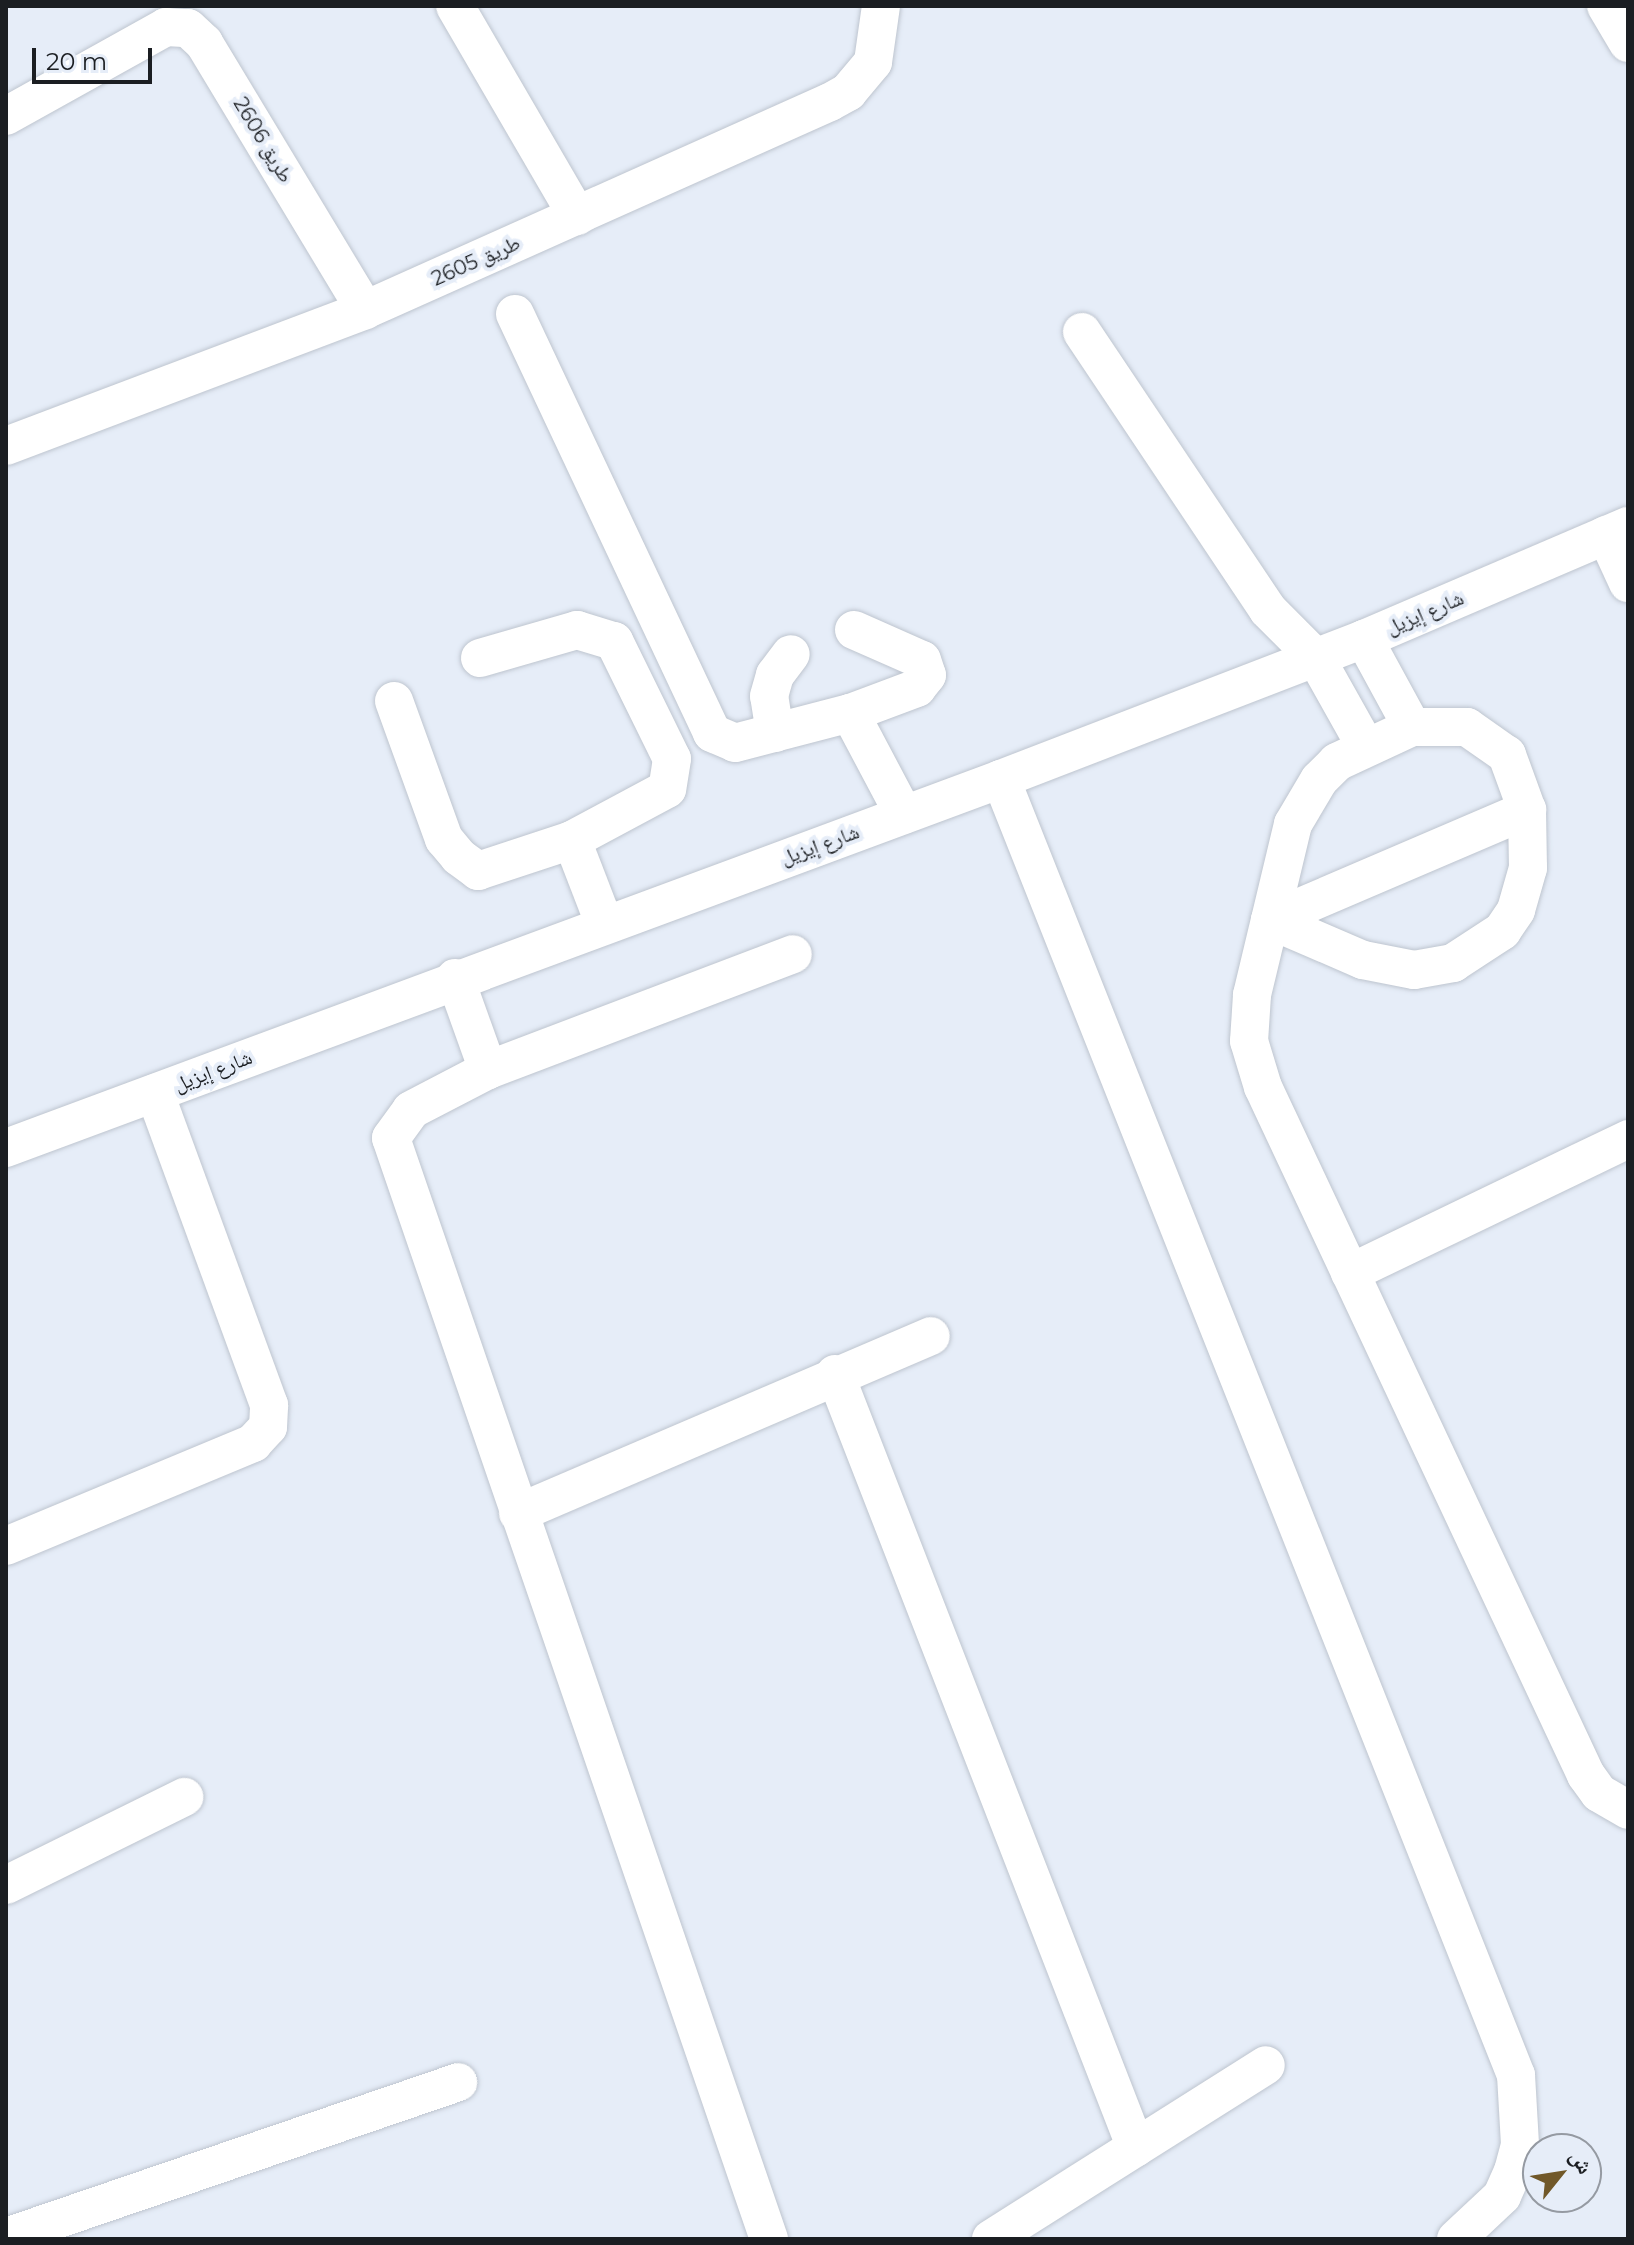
<!DOCTYPE html>
<html>
<head>
<meta charset="utf-8">
<style>
	body { margin:0 }
	#map { position:relative; width:1634px; height:2245px; overflow:hidden; background:#e6edf8; font-family:Montserrat,"Noto Naskh Arabic",sans-serif }
	div>[style] { position:absolute }
	.roads { filter:drop-shadow(0 0 2px #bec5cf) drop-shadow(0 0 2px #bec5cf) }
	.minor>* { height:38px; margin:-19px; padding:0 19px; transform-origin:19px; border-radius:19px; background:#fff }
	span { translate:-50% -50%; white-space:nowrap; text-align:center; line-height:1.15; -webkit-text-stroke:8px #e6edf8; paint-order:stroke }
	.street-label { font-size:20px; color:#1b1e22 }
	.frame { position:absolute; inset:0; border:8px solid #1b1e22; pointer-events:none }
	.north { position:absolute; left:1522px; top:2133px; width:80px; height:80px; box-sizing:border-box; background:#e6edf8; border:2px solid #959aa2; border-radius:50%; rotate:60deg; font-size:22px; font-weight:700; line-height:32px; text-align:center; color:#1b1e22 }
	.north::after { content:''; display:block; margin:auto; width:28px; height:36px; background:#715829; clip-path:polygon(50% 0,100% 100%,50% 72%,0 100%) }
	.scale { position:absolute; left:32px; top:48px; width:120px; height:36px; box-sizing:border-box; border:4px solid #1b1e22; border-top:0; padding-left:10px; font-size:24px; line-height:28px; white-space:nowrap; color:#1b1e22; -webkit-text-stroke:6px #e6edf8; paint-order:stroke }
</style>
</head>
<body>
<div id="map">
	<div class="roads">
		<div class="minor">
			<div style="left:455px;top:6px;width:243px;rotate:59.8deg"></div>
			<div style="left:1606px;top:6px;width:43px;rotate:59.3deg"></div>
			<div style="left:6px;top:116px;width:183px;rotate:-29.1deg"></div>
			<div style="left:166px;top:27px;width:22px;rotate:3deg"></div>
			<div style="left:188px;top:28px;width:22px;rotate:43deg"></div>
			<div style="left:204px;top:43px;width:312px;rotate:58.9deg"></div>
			<div style="left:515px;top:314px;width:463px;rotate:64.8deg"></div>
			<div style="left:712px;top:733px;width:25px;rotate:23deg"></div>
			<div style="left:735px;top:743px;width:119px;rotate:-14.6deg"></div>
			<div style="left:1082px;top:332px;width:334px;rotate:56.2deg"></div>
			<div style="left:1268px;top:610px;width:68px;rotate:45deg"></div>
			<div style="left:1316px;top:658px;width:102px;rotate:60.7deg"></div>
			<div style="left:6px;top:446px;width:384px;rotate:-20.7deg"></div>
			<div style="left:365px;top:310px;width:509px;rotate:-24.1deg"></div>
			<div style="left:830px;top:102px;width:21px;rotate:-29deg"></div>
			<div style="left:848px;top:92px;width:39px;rotate:-50deg"></div>
			<div style="left:873px;top:62px;width:57px;rotate:-81.9deg"></div>
			<div style="left:1606px;top:535px;width:53px;rotate:65.4deg"></div>
			<div style="left:854px;top:630px;width:74px;rotate:23.8deg"></div>
			<div style="left:922px;top:660px;width:16px;rotate:72deg"></div>
			<div style="left:927px;top:675px;width:16px;rotate:128deg"></div>
			<div style="left:917px;top:688px;width:72px;rotate:159.5deg"></div>
			<div style="left:850px;top:713px;width:115px;rotate:62.1deg"></div>
			<div style="left:1364px;top:639px;width:100px;rotate:61.4deg"></div>
			<div style="left:480px;top:658px;width:101px;rotate:-16.1deg"></div>
			<div style="left:577px;top:630px;width:39px;rotate:17deg"></div>
			<div style="left:614px;top:641px;width:131px;rotate:63.8deg"></div>
			<div style="left:672px;top:759px;width:30px;rotate:99deg"></div>
			<div style="left:667px;top:789px;width:108px;rotate:151.8deg"></div>
			<div style="left:572px;top:840px;width:89px;rotate:68.9deg"></div>
			<div style="left:394px;top:701px;width:147px;rotate:70.1deg"></div>
			<div style="left:444px;top:839px;width:23px;rotate:50deg"></div>
			<div style="left:459px;top:857px;width:24px;rotate:36deg"></div>
			<div style="left:478px;top:871px;width:99px;rotate:-18.3deg"></div>
			<div style="left:775px;top:733px;width:37px;rotate:-99deg"></div>
			<div style="left:769px;top:696px;width:22px;rotate:-74deg"></div>
			<div style="left:775px;top:675px;width:26px;rotate:-53deg"></div>
			<div style="left:1001px;top:779px;width:1395px;rotate:68.33deg"></div>
			<div style="left:1516px;top:2075px;width:70px;rotate:86.7deg"></div>
			<div style="left:1520px;top:2145px;width:27px;rotate:105deg"></div>
			<div style="left:1513px;top:2171px;width:27px;rotate:114deg"></div>
			<div style="left:1502px;top:2196px;width:63px;rotate:136.9deg"></div>
			<div style="left:1270px;top:920px;width:101px;rotate:23.3deg"></div>
			<div style="left:1363px;top:960px;width:52px;rotate:11.1deg"></div>
			<div style="left:1414px;top:970px;width:40px;rotate:-10deg"></div>
			<div style="left:1453px;top:963px;width:59px;rotate:-33.1deg"></div>
			<div style="left:1502px;top:931px;width:25px;rotate:-56deg"></div>
			<div style="left:1516px;top:910px;width:44px;rotate:-74.1deg"></div>
			<div style="left:1528px;top:868px;width:58px;rotate:-91deg"></div>
			<div style="left:1527px;top:810px;width:59px;rotate:-110deg"></div>
			<div style="left:1507px;top:755px;width:49px;rotate:-145deg"></div>
			<div style="left:1467px;top:727px;width:55px;rotate:180deg"></div>
			<div style="left:1412px;top:727px;width:83px;rotate:155deg"></div>
			<div style="left:1337px;top:762px;width:25px;rotate:135deg"></div>
			<div style="left:1319px;top:780px;width:51px;rotate:120.6deg"></div>
			<div style="left:1293px;top:824px;width:176px;rotate:103.5deg"></div>
			<div style="left:1252px;top:995px;width:46px;rotate:93.7deg"></div>
			<div style="left:1249px;top:1041px;width:48px;rotate:73.1deg"></div>
			<div style="left:1263px;top:1087px;width:760px;rotate:64.85deg"></div>
			<div style="left:1586px;top:1775px;width:22px;rotate:54deg"></div>
			<div style="left:1599px;top:1793px;width:34px;rotate:30deg"></div>
			<div style="left:1270px;top:920px;width:280px;rotate:-23.2deg"></div>
			<div style="left:455px;top:978px;width:98px;rotate:70.3deg"></div>
			<div style="left:6px;top:1148px;width:1061px;rotate:-20.35deg"></div>
			<div style="left:1001px;top:779px;width:389px;rotate:-21.1deg"></div>
			<div style="left:1364px;top:639px;width:287px;rotate:-23.2deg"></div>
			<div style="left:1350px;top:1273px;width:309px;rotate:-25.7deg"></div>
			<div style="left:835px;top:1374px;width:830px;rotate:68.75deg"></div>
			<div style="left:518px;top:1513px;width:449px;rotate:-23.2deg"></div>
			<div style="left:6px;top:1546px;width:268px;rotate:-22.6deg"></div>
			<div style="left:253px;top:1443px;width:22px;rotate:-47deg"></div>
			<div style="left:268px;top:1427px;width:22px;rotate:-87deg"></div>
			<div style="left:269px;top:1405px;width:332px;rotate:-110.1deg"></div>
			<div style="left:6px;top:1885px;width:199px;rotate:-26.3deg"></div>
			<div style="left:6px;top:2237px;width:478px;rotate:-18.9deg"></div>
			<div style="left:769px;top:2239px;width:1164px;rotate:-108.95deg"></div>
			<div style="left:391px;top:1138px;width:34px;rotate:-54deg"></div>
			<div style="left:411px;top:1110px;width:87px;rotate:-27.5deg"></div>
			<div style="left:488px;top:1070px;width:326px;rotate:-20.8deg"></div>
			<div style="left:991px;top:2239px;width:325px;rotate:-32.3deg"></div>
		</div>
	</div>
	<div class="street-label">
		<span style="left:263px;top:140px;rotate:59deg">طريق 2606</span>
		<span style="left:476px;top:261px;rotate:-24deg">طريق 2605</span>
		<span style="left:1425px;top:613px;rotate:-23deg">شارع إيزيل</span>
		<span style="left:820px;top:845px;rotate:-20deg">شارع إيزيل</span>
		<span style="left:213px;top:1071px;rotate:-21deg">شارع إيزيل</span>
	</div>
	<div class="frame"></div>
	<div class="north">ش</div>
	<div class="scale">20 m</div>
</div>
</body>
</html>
